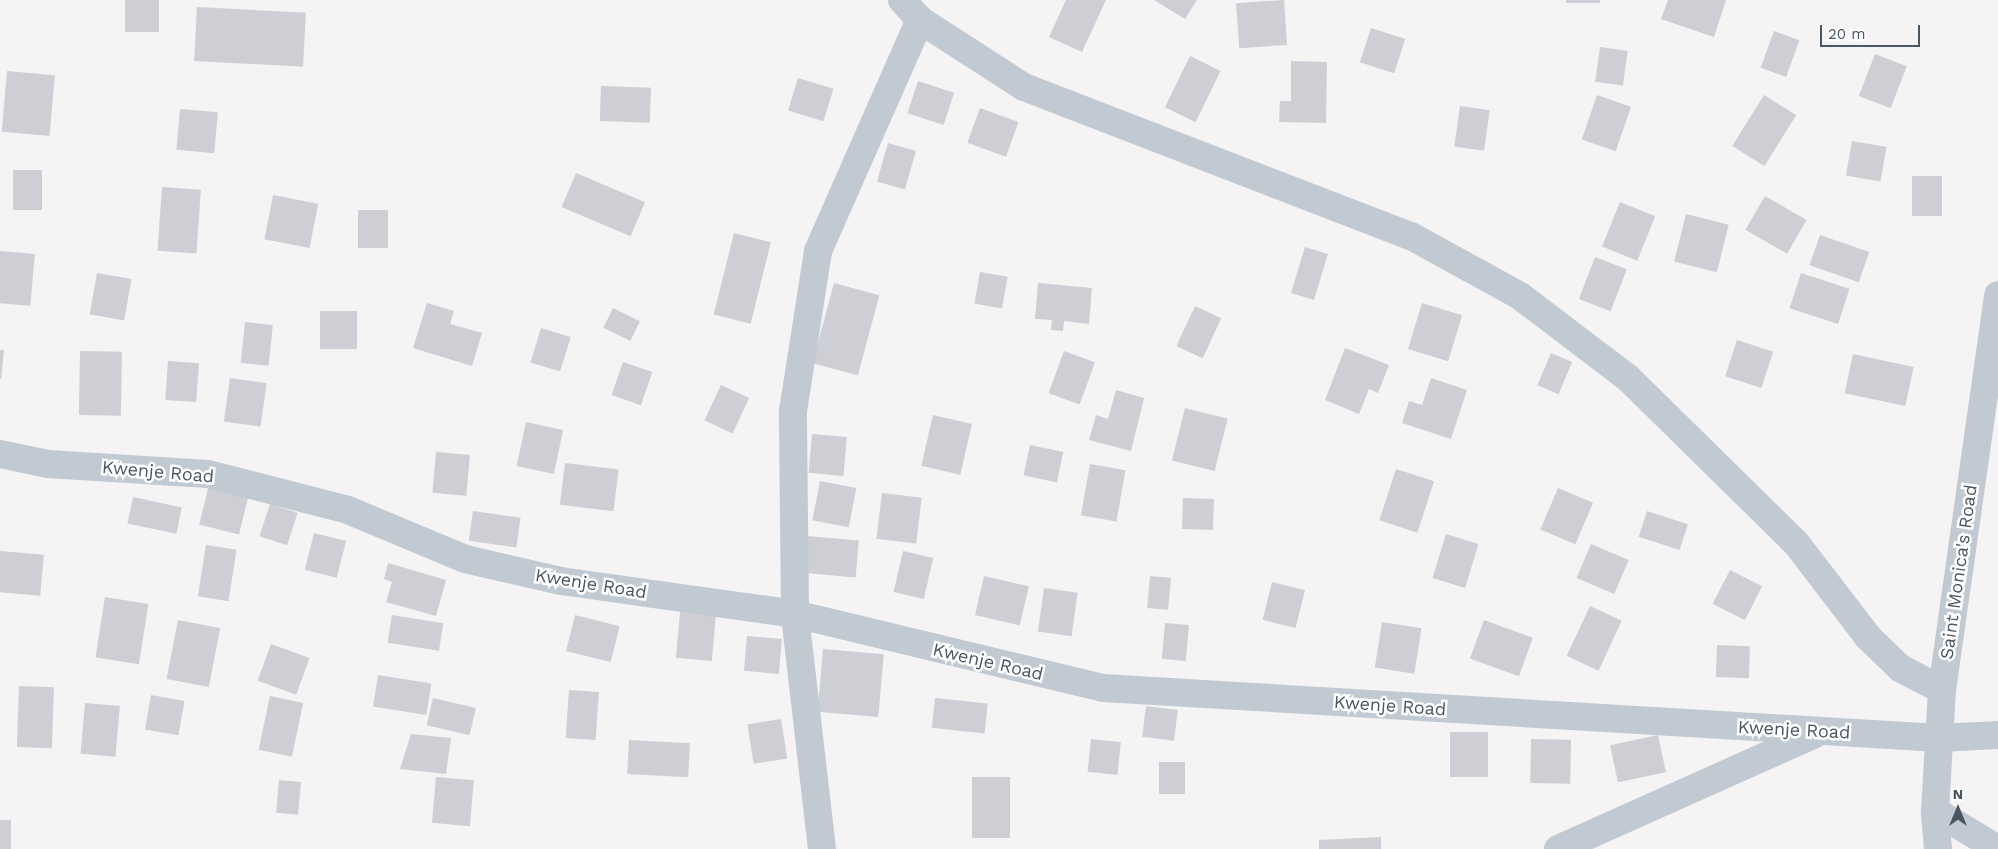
<!DOCTYPE html>
<html>
<head>
<meta charset="utf-8">
<style>
	body { margin:0 }
	#map { position:relative; width:1998px; height:849px; overflow:hidden; background:#f5f3f3; font-family:"Work Sans",sans-serif }
	div>[style] { position:absolute }
	.building>* { inset:0; background:#cdcfd5; transform-origin:0 0 }
	.minor>* { height:28px; margin:-14px; padding:0 14px; transform-origin:14px; border-radius:14px; background:#c1cad2 }
	.tertiary>* { height:28px; margin:-14px; padding:0 14px; transform-origin:14px; border-radius:14px; background:#c1cad2 }
	span { translate:-50% -50%; white-space:nowrap; text-align:center; line-height:1.15; -webkit-text-stroke:5px #fff; paint-order:stroke }
	.street-label { font-size:18px; color:#4a5661 }
	.north { position:absolute; left:1933px; top:784px; width:50px; height:50px; -webkit-text-stroke:4px #fff; paint-order:stroke; rotate:0deg; font-size:14px; font-weight:700; line-height:20px; text-align:center; color:#4a5661 }
	.north::after { content:''; display:block; margin:auto; width:18px; height:22px; background:#4a5661; clip-path:polygon(50% 0,100% 100%,50% 72%,0 100%) }
	.scale { position:absolute; left:1820px; top:25px; width:100px; height:22px; box-sizing:border-box; border:2px solid #4a5661; border-top:0; padding-left:6px; font-size:15px; line-height:18px; white-space:nowrap; color:#4a5661; -webkit-text-stroke:4px #fff; paint-order:stroke }
</style>
</head>
<body>
<div id="map">
	<div class="building">
		<div style="left:125px;top:0;width:34px;height:32px"></div>
		<div style="clip-path:polygon(1066px 0,1106px 0,1082px 52px,1049px 37px)"></div>
		<div style="clip-path:polygon(1154px 0,1197px 0,1185px 19px)"></div>
		<div style="left:1284px;top:0;width:45px;height:48px;rotate:86deg"></div>
		<div style="left:1566px;top:0;width:34px;height:3px"></div>
		<div style="clip-path:polygon(1668px 0,1726px 0,1714px 37px,1661px 19px)"></div>
		<div style="left:197px;top:7px;width:109px;height:54px;rotate:3deg"></div>
		<div style="left:1371px;top:28px;width:36px;height:36px;rotate:18deg"></div>
		<div style="left:1774px;top:31px;width:27px;height:39px;rotate:20deg"></div>
		<div style="left:1600px;top:47px;width:28px;height:35px;rotate:8deg"></div>
		<div style="left:1875px;top:54px;width:34px;height:45px;rotate:21deg"></div>
		<div style="left:1190px;top:56px;width:34px;height:57px;rotate:26deg"></div>
		<div style="clip-path:polygon(1291px 61px,1327px 62px,1326px 123px,1279px 122px,1280px 101px,1291px 101px)"></div>
		<div style="left:7px;top:71px;width:48px;height:61px;rotate:5deg"></div>
		<div style="left:798px;top:78px;width:37px;height:34px;rotate:17deg"></div>
		<div style="left:918px;top:81px;width:38px;height:34px;rotate:18deg"></div>
		<div style="left:601px;top:86px;width:50px;height:35px;rotate:2deg"></div>
		<div style="left:1597px;top:95px;width:36px;height:47px;rotate:19deg"></div>
		<div style="left:1764px;top:95px;width:38px;height:60px;rotate:32deg"></div>
		<div style="left:1460px;top:106px;width:30px;height:41px;rotate:8deg"></div>
		<div style="left:980px;top:108px;width:41px;height:37px;rotate:20deg"></div>
		<div style="left:180px;top:109px;width:38px;height:41px;rotate:5deg"></div>
		<div style="left:1852px;top:141px;width:35px;height:35px;rotate:10deg"></div>
		<div style="left:888px;top:143px;width:29px;height:40px;rotate:16deg"></div>
		<div style="left:42px;top:170px;width:40px;height:29px;rotate:90deg"></div>
		<div style="left:576px;top:173px;width:75px;height:37px;rotate:23deg"></div>
		<div style="left:1912px;top:176px;width:30px;height:40px"></div>
		<div style="left:162px;top:187px;width:39px;height:64px;rotate:4deg"></div>
		<div style="left:273px;top:195px;width:46px;height:45px;rotate:11deg"></div>
		<div style="left:1765px;top:196px;width:48px;height:39px;rotate:30deg"></div>
		<div style="left:1620px;top:202px;width:38px;height:48px;rotate:22deg"></div>
		<div style="left:358px;top:210px;width:30px;height:38px"></div>
		<div style="left:1686px;top:214px;width:44px;height:49px;rotate:14deg"></div>
		<div style="left:734px;top:233px;width:38px;height:84px;rotate:14deg"></div>
		<div style="left:1820px;top:235px;width:52px;height:32px;rotate:19deg"></div>
		<div style="left:1305px;top:247px;width:24px;height:48px;rotate:17deg"></div>
		<div style="left:0;top:251px;width:35px;height:52px;rotate:5deg"></div>
		<div style="left:1595px;top:257px;width:34px;height:45px;rotate:21deg"></div>
		<div style="left:980px;top:272px;width:28px;height:32px;rotate:10deg"></div>
		<div style="left:97px;top:273px;width:35px;height:42px;rotate:10deg"></div>
		<div style="left:1801px;top:273px;width:51px;height:37px;rotate:18deg"></div>
		<div style="left:834px;top:283px;width:47px;height:83px;rotate:15deg"></div>
		<div style="clip-path:polygon(1038px 283px,1092px 288px,1089px 324px,1064px 321px,1063px 331px,1051px 330px,1052px 320px,1035px 319px)"></div>
		<div style="clip-path:polygon(427px 303px,454px 311px,450px 324px,482px 333px,472px 366px,413px 348px)"></div>
		<div style="left:1422px;top:303px;width:42px;height:48px;rotate:17deg"></div>
		<div style="left:1195px;top:306px;width:29px;height:44px;rotate:25deg"></div>
		<div style="left:613px;top:308px;width:30px;height:22px;rotate:26deg"></div>
		<div style="left:357px;top:311px;width:38px;height:37px;rotate:90deg"></div>
		<div style="left:245px;top:322px;width:28px;height:41px;rotate:6deg"></div>
		<div style="left:541px;top:328px;width:31px;height:36px;rotate:17deg"></div>
		<div style="left:1737px;top:340px;width:38px;height:38px;rotate:18deg"></div>
		<div style="clip-path:polygon(1345px 348px,1389px 365px,1378px 393px,1369px 389px,1359px 414px,1325px 400px)"></div>
		<div style="clip-path:polygon(0 350px,4px 350px,1px 379px,0 379px)"></div>
		<div style="left:80px;top:351px;width:42px;height:64px;rotate:1deg"></div>
		<div style="left:1064px;top:351px;width:33px;height:45px;rotate:20deg"></div>
		<div style="left:1551px;top:353px;width:23px;height:35px;rotate:23deg"></div>
		<div style="left:1853px;top:354px;width:62px;height:40px;rotate:12deg"></div>
		<div style="left:168px;top:361px;width:31px;height:39px;rotate:4deg"></div>
		<div style="left:623px;top:362px;width:31px;height:35px;rotate:19deg"></div>
		<div style="left:230px;top:378px;width:37px;height:44px;rotate:8deg"></div>
		<div style="clip-path:polygon(1431px 378px,1467px 390px,1451px 439px,1402px 423px,1409px 401px,1422px 405px)"></div>
		<div style="left:721px;top:385px;width:31px;height:39px;rotate:25deg"></div>
		<div style="clip-path:polygon(1116px 390px,1144px 398px,1131px 451px,1089px 440px,1096px 415px,1108px 419px)"></div>
		<div style="left:1185px;top:408px;width:44px;height:54px;rotate:14deg"></div>
		<div style="left:933px;top:415px;width:40px;height:52px;rotate:13deg"></div>
		<div style="left:526px;top:422px;width:38px;height:45px;rotate:12deg"></div>
		<div style="left:812px;top:434px;width:35px;height:39px;rotate:5deg"></div>
		<div style="left:1030px;top:445px;width:34px;height:31px;rotate:12deg"></div>
		<div style="left:436px;top:452px;width:34px;height:41px;rotate:5deg"></div>
		<div style="left:565px;top:463px;width:54px;height:42px;rotate:7deg"></div>
		<div style="left:1090px;top:464px;width:36px;height:52px;rotate:10deg"></div>
		<div style="left:1396px;top:469px;width:40px;height:54px;rotate:18deg"></div>
		<div style="left:211px;top:477px;width:41px;height:49px;rotate:14deg"></div>
		<div style="left:820px;top:481px;width:37px;height:40px;rotate:11deg"></div>
		<div style="left:1558px;top:488px;width:38px;height:45px;rotate:23deg"></div>
		<div style="left:882px;top:493px;width:40px;height:46px;rotate:7deg"></div>
		<div style="left:133px;top:497px;width:50px;height:27px;rotate:12deg"></div>
		<div style="left:1183px;top:498px;width:31px;height:31px;rotate:2deg"></div>
		<div style="left:270px;top:504px;width:29px;height:34px;rotate:18deg"></div>
		<div style="left:473px;top:511px;width:48px;height:30px;rotate:8deg"></div>
		<div style="left:1647px;top:511px;width:43px;height:27px;rotate:18deg"></div>
		<div style="left:314px;top:533px;width:33px;height:38px;rotate:14deg"></div>
		<div style="left:1446px;top:534px;width:34px;height:46px;rotate:17deg"></div>
		<div style="left:807px;top:536px;width:52px;height:37px;rotate:5deg"></div>
		<div style="left:1591px;top:544px;width:41px;height:37px;rotate:23deg"></div>
		<div style="left:206px;top:545px;width:31px;height:52px;rotate:9deg"></div>
		<div style="left:0;top:551px;width:44px;height:41px;rotate:5deg"></div>
		<div style="left:903px;top:551px;width:31px;height:42px;rotate:13deg"></div>
		<div style="clip-path:polygon(388px 563px,446px 580px,436px 616px,386px 602px,392px 582px,384px 579px)"></div>
		<div style="left:1730px;top:570px;width:36px;height:38px;rotate:27deg"></div>
		<div style="left:984px;top:576px;width:46px;height:40px;rotate:13deg"></div>
		<div style="left:1150px;top:576px;width:21px;height:32px;rotate:5deg"></div>
		<div style="left:1272px;top:582px;width:34px;height:39px;rotate:14deg"></div>
		<div style="left:1044px;top:588px;width:34px;height:44px;rotate:8deg"></div>
		<div style="left:105px;top:597px;width:44px;height:61px;rotate:9deg"></div>
		<div style="left:1590px;top:606px;width:35px;height:55px;rotate:25deg"></div>
		<div style="left:680px;top:612px;width:36px;height:46px;rotate:5deg"></div>
		<div style="left:392px;top:615px;width:52px;height:28px;rotate:9deg"></div>
		<div style="left:575px;top:615px;width:46px;height:37px;rotate:14deg"></div>
		<div style="left:178px;top:620px;width:43px;height:60px;rotate:11deg"></div>
		<div style="left:1484px;top:620px;width:52px;height:41px;rotate:20deg"></div>
		<div style="left:1382px;top:622px;width:40px;height:46px;rotate:9deg"></div>
		<div style="left:1165px;top:623px;width:24px;height:36px;rotate:5deg"></div>
		<div style="left:747px;top:636px;width:35px;height:35px;rotate:5deg"></div>
		<div style="left:271px;top:644px;width:41px;height:39px;rotate:20deg"></div>
		<div style="left:1717px;top:645px;width:33px;height:32px;rotate:2deg"></div>
		<div style="left:823px;top:649px;width:61px;height:63px;rotate:5deg"></div>
		<div style="left:378px;top:675px;width:54px;height:32px;rotate:9deg"></div>
		<div style="left:19px;top:686px;width:35px;height:61px;rotate:2deg"></div>
		<div style="left:569px;top:690px;width:30px;height:48px;rotate:4deg"></div>
		<div style="left:151px;top:695px;width:34px;height:35px;rotate:10deg"></div>
		<div style="left:270px;top:696px;width:34px;height:55px;rotate:12deg"></div>
		<div style="left:433px;top:698px;width:44px;height:28px;rotate:13deg"></div>
		<div style="left:935px;top:698px;width:53px;height:30px;rotate:6deg"></div>
		<div style="left:85px;top:703px;width:35px;height:51px;rotate:5deg"></div>
		<div style="left:1146px;top:706px;width:32px;height:31px;rotate:7deg"></div>
		<div style="left:781px;top:719px;width:40px;height:34px;rotate:81deg"></div>
		<div style="left:1450px;top:732px;width:38px;height:45px"></div>
		<div style="clip-path:polygon(411px 734px,451px 738px,446px 774px,400px 769px)"></div>
		<div style="left:1658px;top:735px;width:38px;height:49px;rotate:78deg"></div>
		<div style="left:1091px;top:739px;width:30px;height:33px;rotate:6deg"></div>
		<div style="left:1531px;top:739px;width:40px;height:44px;rotate:1deg"></div>
		<div style="left:629px;top:740px;width:61px;height:34px;rotate:3deg"></div>
		<div style="left:1159px;top:762px;width:26px;height:32px"></div>
		<div style="left:436px;top:777px;width:38px;height:46px;rotate:5deg"></div>
		<div style="left:1010px;top:777px;width:61px;height:38px;rotate:90deg"></div>
		<div style="left:279px;top:780px;width:22px;height:33px;rotate:5deg"></div>
		<div style="left:0;top:820px;width:11px;height:29px"></div>
		<div style="clip-path:polygon(1381px 837px,1381px 849px,1319px 849px,1319px 840px)"></div>
	</div>
	<div class="minor">
		<div style="left:902px;top:0;width:27px;rotate:48deg"></div>
		<div style="left:920px;top:20px;width:124px;rotate:32.8deg"></div>
		<div style="left:1024px;top:87px;width:415px;rotate:21.1deg"></div>
		<div style="left:1411px;top:236px;width:124px;rotate:28.8deg"></div>
		<div style="left:1520px;top:296px;width:136px;rotate:37.2deg"></div>
		<div style="left:1628px;top:378px;width:235px;rotate:44.5deg"></div>
		<div style="left:1796px;top:543px;width:118px;rotate:52.5deg"></div>
		<div style="left:1868px;top:637px;width:45px;rotate:44.1deg"></div>
		<div style="left:1900px;top:668px;width:47px;rotate:27.6deg"></div>
		<div style="left:0;top:454px;width:49px;rotate:11.8deg"></div>
		<div style="left:48px;top:464px;width:160px;rotate:3.6deg"></div>
		<div style="left:208px;top:474px;width:145px;rotate:14.4deg"></div>
		<div style="left:348px;top:510px;width:127px;rotate:22.7deg"></div>
		<div style="left:465px;top:559px;width:98px;rotate:12.9deg"></div>
		<div style="left:561px;top:581px;width:236px;rotate:8deg"></div>
		<div style="left:795px;top:614px;width:317px;rotate:13.5deg"></div>
		<div style="left:1103px;top:688px;width:837px;rotate:3.42deg"></div>
		<div style="left:1939px;top:738px;width:59px;rotate:-2.9deg"></div>
		<div style="left:1935px;top:811px;width:74px;rotate:31.1deg"></div>
		<div style="left:822px;top:849px;width:237px;rotate:-96.6deg"></div>
		<div style="left:795px;top:614px;width:203px;rotate:-90.6deg"></div>
		<div style="left:793px;top:411px;width:162px;rotate:-81.1deg"></div>
		<div style="left:818px;top:251px;width:253px;rotate:-66.2deg"></div>
		<div style="left:1558px;top:849px;width:282px;rotate:-24.1deg"></div>
	</div>
	<div class="tertiary">
		<div style="left:1938px;top:849px;width:38px;rotate:-95deg"></div>
		<div style="left:1935px;top:811px;width:121px;rotate:-86.7deg"></div>
		<div style="left:1942px;top:690px;width:399px;rotate:-81.9deg"></div>
	</div>
	<div class="street-label">
		<span style="left:158px;top:472px;rotate:5deg">Kwenje Road</span>
		<span style="left:1959px;top:572px;rotate:-82deg">Saint Monica's Road</span>
		<span style="left:591px;top:584px;rotate:9deg">Kwenje Road</span>
		<span style="left:988px;top:662px;rotate:13deg">Kwenje Road</span>
		<span style="left:1390px;top:706px;rotate:4deg">Kwenje Road</span>
		<span style="left:1794px;top:730px;rotate:3deg">Kwenje Road</span>
	</div>
	<div class="north">N</div>
	<div class="scale">20 m</div>
</div>
</body>
</html>
